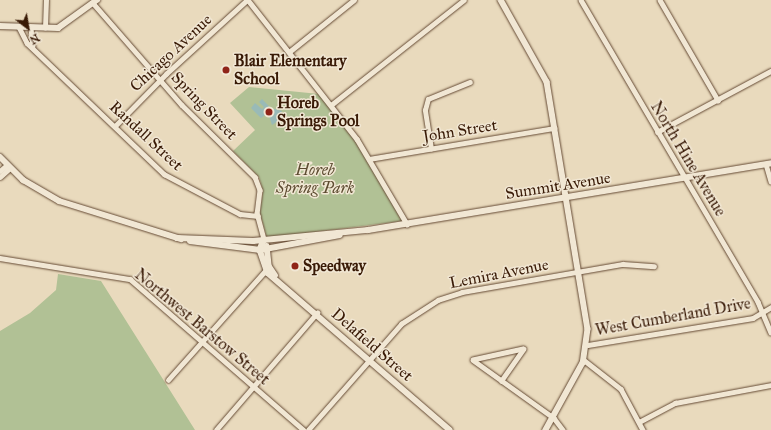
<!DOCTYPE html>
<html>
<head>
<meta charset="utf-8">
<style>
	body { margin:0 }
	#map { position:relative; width:771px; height:430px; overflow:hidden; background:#e9dabd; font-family:"IM FELL Great Primer",serif }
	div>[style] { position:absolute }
	.green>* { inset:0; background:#b1c195 }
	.water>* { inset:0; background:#99bab7 }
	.roads { filter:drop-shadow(0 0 1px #654a34) drop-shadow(0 0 1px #654a34) }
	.minor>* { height:4.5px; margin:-2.25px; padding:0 2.25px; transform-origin:2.25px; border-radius:2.25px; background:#f1e7d4 }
	.tertiary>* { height:5.5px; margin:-2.75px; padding:0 2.75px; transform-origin:2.75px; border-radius:2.75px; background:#f1e7d4 }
	.secondary>* { height:6px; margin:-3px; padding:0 3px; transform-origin:3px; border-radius:3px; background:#f1e7d4 }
	.dots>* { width:11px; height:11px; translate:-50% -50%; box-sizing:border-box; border:2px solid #f1e7d4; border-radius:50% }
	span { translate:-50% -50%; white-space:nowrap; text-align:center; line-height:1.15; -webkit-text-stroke:3px #f1e7d4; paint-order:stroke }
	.street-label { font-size:16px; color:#391a06 }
	.poi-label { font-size:16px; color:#391a06; font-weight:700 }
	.left { translate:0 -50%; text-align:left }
	.park-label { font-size:16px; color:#5d4c31; font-style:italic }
	.north { position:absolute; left:8px; top:8px; width:40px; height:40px; -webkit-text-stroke:3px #f1e7d4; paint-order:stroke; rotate:149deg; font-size:11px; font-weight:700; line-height:16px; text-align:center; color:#391a06 }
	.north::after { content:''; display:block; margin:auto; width:14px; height:18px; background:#391a06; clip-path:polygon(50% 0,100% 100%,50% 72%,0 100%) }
</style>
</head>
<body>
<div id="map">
	<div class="green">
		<div style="clip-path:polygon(249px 87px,319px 94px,355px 141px,402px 221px,267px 238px,260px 213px,263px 191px,259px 177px,233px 151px,255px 130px,230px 103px)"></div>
		<div style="clip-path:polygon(58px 274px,101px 281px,195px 430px,0 430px,0 331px,30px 313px,56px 290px)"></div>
	</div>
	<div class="water">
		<div style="clip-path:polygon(262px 99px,271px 108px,282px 111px,278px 121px,272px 125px,268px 113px,261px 118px,251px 108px,255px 103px,262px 109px,264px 107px,259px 102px)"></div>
	</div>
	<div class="roads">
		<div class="minor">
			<div style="left:248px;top:0;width:177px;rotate:51.9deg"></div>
			<div style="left:357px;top:139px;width:99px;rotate:59.5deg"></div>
			<div style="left:581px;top:0;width:350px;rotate:59.6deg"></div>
			<div style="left:758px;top:302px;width:33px;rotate:67deg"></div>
			<div style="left:660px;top:0;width:116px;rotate:59.9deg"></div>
			<div style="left:93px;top:3px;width:135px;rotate:48.9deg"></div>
			<div style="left:182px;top:105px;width:103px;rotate:44.6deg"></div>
			<div style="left:255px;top:177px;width:14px;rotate:69deg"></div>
			<div style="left:260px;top:190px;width:23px;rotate:97deg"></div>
			<div style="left:257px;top:213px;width:28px;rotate:75deg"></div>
			<div style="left:19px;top:27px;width:18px;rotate:63deg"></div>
			<div style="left:27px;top:43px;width:190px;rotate:43.7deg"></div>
			<div style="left:164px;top:174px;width:86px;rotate:27.8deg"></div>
			<div style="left:240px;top:214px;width:18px;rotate:6deg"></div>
			<div style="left:31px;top:28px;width:18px;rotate:84deg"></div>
			<div style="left:45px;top:28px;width:28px;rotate:-88deg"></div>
			<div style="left:289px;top:52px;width:83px;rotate:-38.7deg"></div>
			<div style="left:331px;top:105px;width:169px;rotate:-38.3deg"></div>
			<div style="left:115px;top:126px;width:73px;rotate:-45.6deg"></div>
			<div style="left:166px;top:74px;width:110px;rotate:-42.4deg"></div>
			<div style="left:657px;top:132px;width:129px;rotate:-28.2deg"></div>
			<div style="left:431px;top:149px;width:39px;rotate:-99deg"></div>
			<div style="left:425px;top:110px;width:11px;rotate:-75deg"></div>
			<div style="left:428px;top:99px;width:45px;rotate:-22deg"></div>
			<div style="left:369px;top:159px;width:188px;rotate:-9.5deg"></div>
			<div style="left:766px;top:164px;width:18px;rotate:74deg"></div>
			<div style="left:0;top:171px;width:9px;rotate:-41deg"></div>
			<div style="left:0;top:177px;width:13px;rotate:-42deg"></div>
			<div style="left:0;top:258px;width:132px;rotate:9.2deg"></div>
			<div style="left:130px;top:279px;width:230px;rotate:41deg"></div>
			<div style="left:588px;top:345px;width:167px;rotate:-9.3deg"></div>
			<div style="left:753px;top:318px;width:21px;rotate:-31deg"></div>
			<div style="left:523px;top:349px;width:51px;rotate:167.6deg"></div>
			<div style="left:473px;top:360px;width:100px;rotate:35.6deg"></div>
			<div style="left:554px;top:418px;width:15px;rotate:53deg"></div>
			<div style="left:584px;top:360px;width:47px;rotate:38.1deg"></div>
			<div style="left:621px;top:389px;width:47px;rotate:61.8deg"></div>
			<div style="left:168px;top:380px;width:147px;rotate:-48.3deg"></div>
			<div style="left:501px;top:381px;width:39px;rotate:-55deg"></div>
			<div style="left:639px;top:422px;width:41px;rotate:-27.8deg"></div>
			<div style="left:675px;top:403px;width:98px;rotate:-10.6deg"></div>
			<div style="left:216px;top:430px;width:155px;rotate:-49.2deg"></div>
			<div style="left:308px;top:430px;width:141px;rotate:-48.7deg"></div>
			<div style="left:401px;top:324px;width:44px;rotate:-33deg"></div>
			<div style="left:438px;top:300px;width:25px;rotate:-18deg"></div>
			<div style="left:462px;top:292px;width:163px;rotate:-9.9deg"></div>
			<div style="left:623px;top:264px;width:31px;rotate:4deg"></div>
		</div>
		<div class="tertiary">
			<div style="left:501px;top:0;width:94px;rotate:60.7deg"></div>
			<div style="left:547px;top:82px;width:250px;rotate:80.6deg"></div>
			<div style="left:588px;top:329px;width:34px;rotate:98deg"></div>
			<div style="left:583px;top:363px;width:77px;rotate:118.9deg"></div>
			<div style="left:0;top:26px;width:58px;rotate:2deg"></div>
			<div style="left:58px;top:28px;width:48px;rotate:-35.7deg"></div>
			<div style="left:264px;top:240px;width:11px;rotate:112deg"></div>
			<div style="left:260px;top:250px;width:24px;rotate:71deg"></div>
			<div style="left:268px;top:273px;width:240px;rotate:40.8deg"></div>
			<div style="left:267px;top:246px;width:20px;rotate:84deg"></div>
			<div style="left:269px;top:266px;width:11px;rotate:56deg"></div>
		</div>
		<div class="secondary">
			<div style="left:0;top:157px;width:33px;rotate:45deg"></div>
			<div style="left:23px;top:180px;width:42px;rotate:30.3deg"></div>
			<div style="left:59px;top:201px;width:128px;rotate:17.3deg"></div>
			<div style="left:177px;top:238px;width:76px;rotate:2.3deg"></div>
			<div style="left:253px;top:241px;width:116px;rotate:-5.5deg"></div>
			<div style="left:368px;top:230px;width:409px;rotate:-9.4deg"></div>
			<div style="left:190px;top:241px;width:71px;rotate:7.3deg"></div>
			<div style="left:260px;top:250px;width:81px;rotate:-10.6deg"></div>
		</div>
	</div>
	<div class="dots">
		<div style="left:226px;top:70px;background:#8f2418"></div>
		<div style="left:269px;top:112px;background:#8f2418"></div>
		<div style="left:295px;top:266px;background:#8f2418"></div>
	</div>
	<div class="street-label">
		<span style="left:171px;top:53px;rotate:-43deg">Chicago Avenue</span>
		<span style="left:204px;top:106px;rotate:46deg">Spring Street</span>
		<span style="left:460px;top:131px;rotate:-9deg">John Street</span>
		<span style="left:146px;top:136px;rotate:43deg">Randall Street</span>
		<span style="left:688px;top:159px;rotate:59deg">North Hine Avenue</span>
		<span style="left:558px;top:186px;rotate:-9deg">Summit Avenue</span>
		<span style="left:499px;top:274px;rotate:-11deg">Lemira Avenue</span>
		<span style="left:673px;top:317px;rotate:-10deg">West Cumberland Drive</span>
		<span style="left:202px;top:327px;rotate:40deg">Northwest Barstow Street</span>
		<span style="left:372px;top:345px;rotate:41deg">Delafield Street</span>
	</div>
	<div class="poi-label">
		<span class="left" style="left:234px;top:70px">Blair Elementary<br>School</span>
		<span class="left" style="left:277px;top:112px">Horeb<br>Springs Pool</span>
		<span class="left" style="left:303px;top:266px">Speedway</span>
	</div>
	<div class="park-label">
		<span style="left:315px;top:179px">Horeb<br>Spring Park</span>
	</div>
	<div class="north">N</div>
</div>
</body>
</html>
